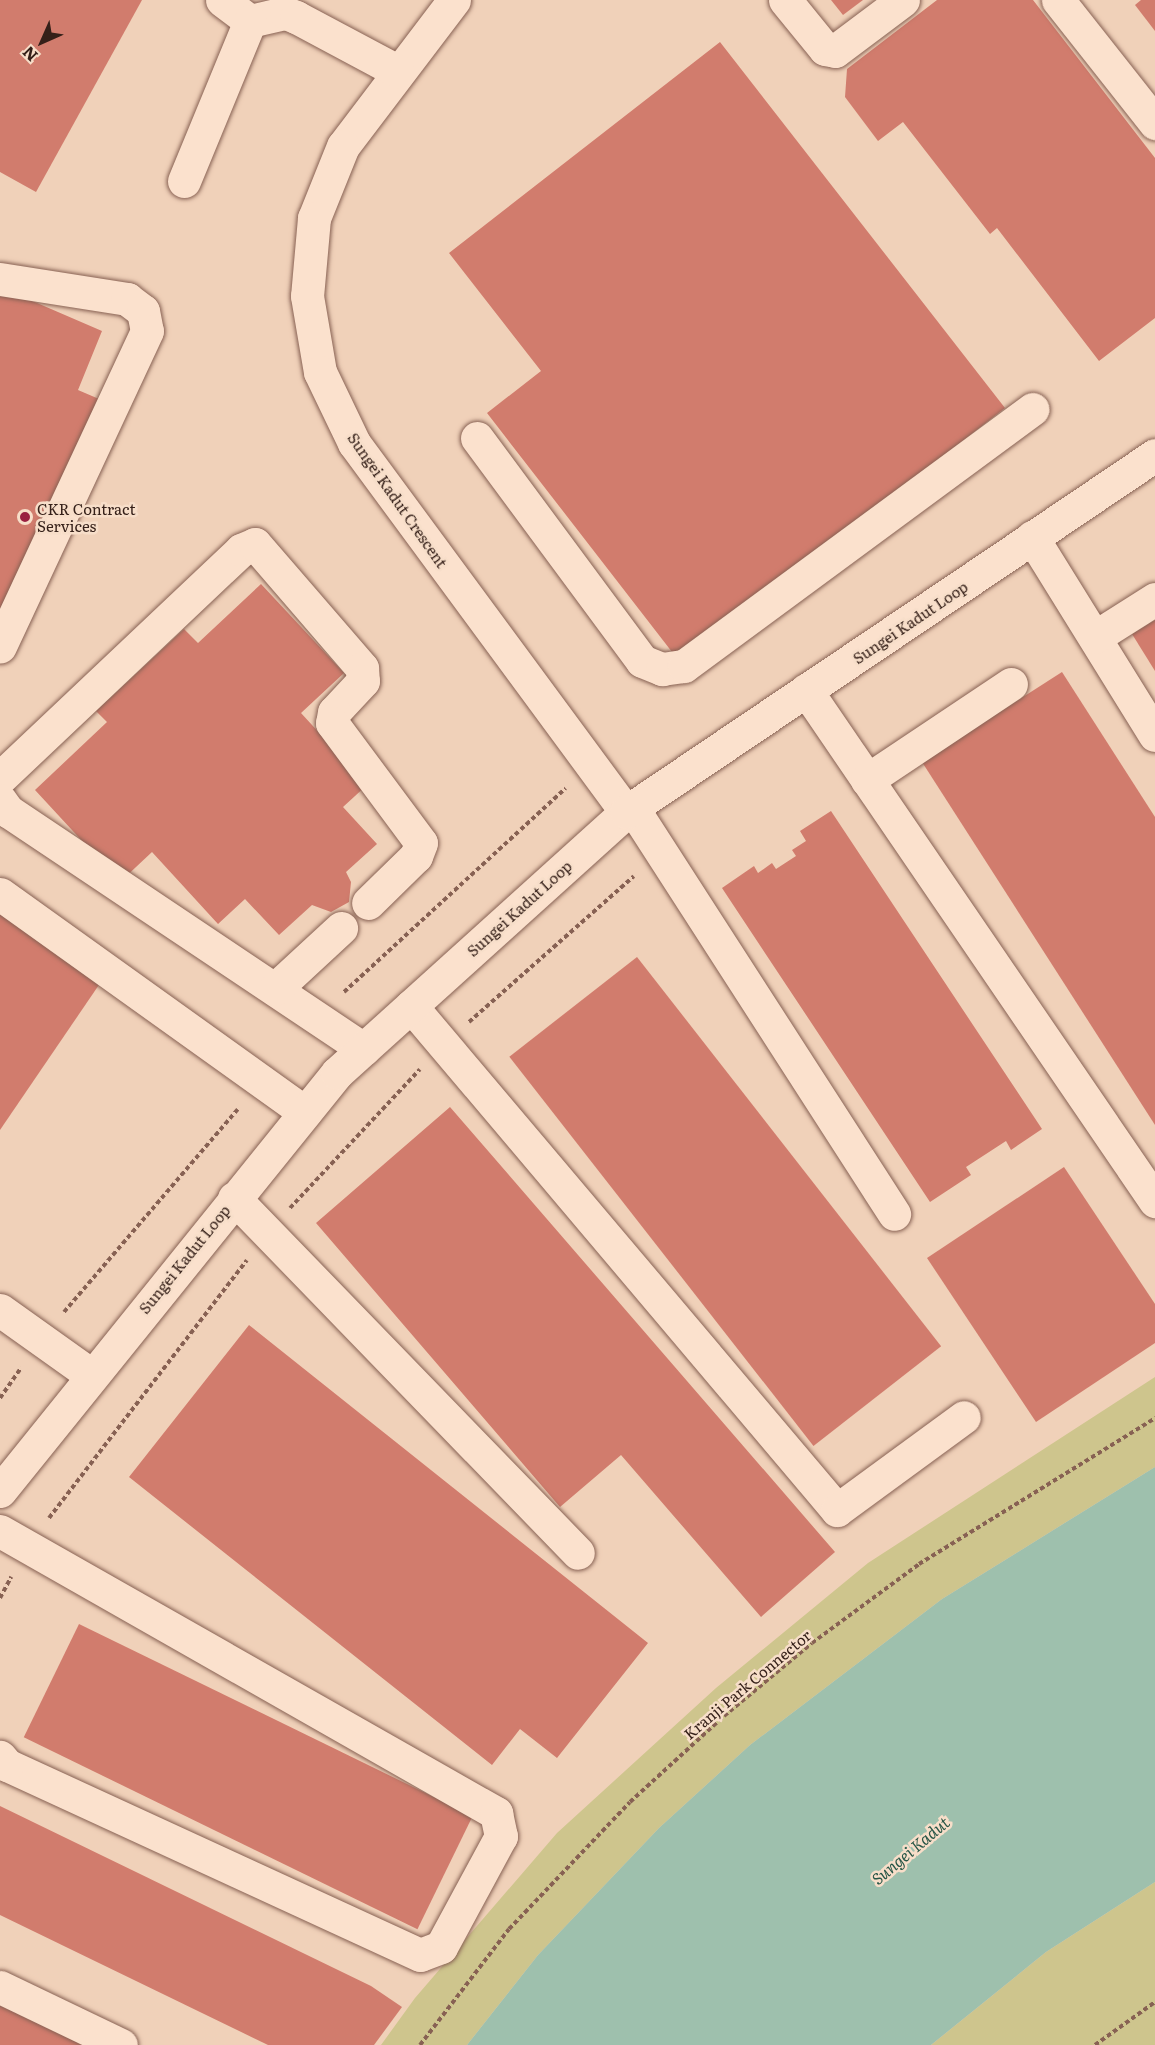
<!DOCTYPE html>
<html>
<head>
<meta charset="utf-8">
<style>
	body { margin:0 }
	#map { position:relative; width:1155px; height:2045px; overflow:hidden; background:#f0d1b9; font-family:Literata,serif }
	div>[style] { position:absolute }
	.green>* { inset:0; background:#cec58d }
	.water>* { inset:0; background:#9ec0ad }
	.building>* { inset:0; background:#d17c6d; transform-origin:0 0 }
	.path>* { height:4px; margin-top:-2px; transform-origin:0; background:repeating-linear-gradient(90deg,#876153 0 4.5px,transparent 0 7.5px) }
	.roads { filter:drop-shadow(0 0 2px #876153) drop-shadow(0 0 2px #876153) }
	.minor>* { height:33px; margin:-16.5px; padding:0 16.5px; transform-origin:16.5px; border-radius:16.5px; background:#fbe1cd }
	.dots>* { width:16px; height:16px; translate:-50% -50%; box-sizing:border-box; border:3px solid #f7dec9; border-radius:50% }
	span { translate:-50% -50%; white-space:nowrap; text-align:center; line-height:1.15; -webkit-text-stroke:5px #f7dec9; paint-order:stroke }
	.street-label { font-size:15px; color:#352019 }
	.poi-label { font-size:15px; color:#352019 }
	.left { translate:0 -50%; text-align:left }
	.water-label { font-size:16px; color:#275647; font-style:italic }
	.north { position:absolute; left:12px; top:12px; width:60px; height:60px; -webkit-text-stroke:4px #f7dec9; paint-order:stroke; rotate:225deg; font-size:16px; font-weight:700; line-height:24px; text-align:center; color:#352019 }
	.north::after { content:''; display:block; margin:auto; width:21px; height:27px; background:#352019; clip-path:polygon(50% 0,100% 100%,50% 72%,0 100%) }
</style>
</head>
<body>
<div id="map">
	<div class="green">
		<div style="clip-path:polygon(1155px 1377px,1155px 1467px,942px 1599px,750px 1745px,659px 1828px,538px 1955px,467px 2045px,381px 2045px,415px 1998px,557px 1833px,716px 1688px,868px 1563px)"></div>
		<div style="clip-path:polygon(1155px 1882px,1155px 2045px,931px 2045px,1046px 1952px)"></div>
	</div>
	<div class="water">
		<div style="clip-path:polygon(1155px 1467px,1155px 1882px,1046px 1952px,931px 2045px,467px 2045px,538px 1955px,659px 1828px,750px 1745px,942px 1599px)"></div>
	</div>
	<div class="building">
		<div style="clip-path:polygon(0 0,142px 0,36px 192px,0 172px)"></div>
		<div style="clip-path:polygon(831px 0,863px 0,843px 15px)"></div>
		<div style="clip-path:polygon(937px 0,1033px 0,1155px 158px,1155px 318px,1099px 361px,997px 228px,990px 234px,903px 122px,878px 141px,845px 97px,847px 69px)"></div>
		<div style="clip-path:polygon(1141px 0,1155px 0,1155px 31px,1135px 5px)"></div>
		<div style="clip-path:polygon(720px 42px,1005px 408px,679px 661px,487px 413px,541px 371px,449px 253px)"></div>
		<div style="clip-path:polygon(0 287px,102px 331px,78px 390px,99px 399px,0 635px)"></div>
		<div style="clip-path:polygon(261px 584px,344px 673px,301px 713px,367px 785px,343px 807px,377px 844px,346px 872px,351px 882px,349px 902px,331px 912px,312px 905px,279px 935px,245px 899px,218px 924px,152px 852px,120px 882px,35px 790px,107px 722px,96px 711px,184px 629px,198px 643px)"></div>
		<div style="clip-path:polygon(1155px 620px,1155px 671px,1132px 634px)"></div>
		<div style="clip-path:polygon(1062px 672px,1155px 817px,1155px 1125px,922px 762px)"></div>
		<div style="clip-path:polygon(831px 811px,1042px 1129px,1011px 1150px,1006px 1141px,966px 1167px,971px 1175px,930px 1202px,722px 888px,754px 866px,758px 873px,772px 863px,776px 869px,796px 856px,792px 850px,806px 841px,800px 831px)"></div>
		<div style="clip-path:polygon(0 904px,105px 976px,0 1130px)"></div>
		<div style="left:637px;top:957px;width:494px;height:162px;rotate:52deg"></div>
		<div style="clip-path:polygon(450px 1107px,835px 1552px,761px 1617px,621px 1455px,560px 1507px,316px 1223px)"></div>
		<div style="clip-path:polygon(1064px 1167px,1155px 1304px,1155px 1343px,1036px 1422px,927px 1258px)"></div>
		<div style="clip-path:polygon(249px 1325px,648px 1643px,557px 1758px,520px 1729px,492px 1765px,129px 1477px)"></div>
		<div style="left:79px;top:1624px;width:438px;height:126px;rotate:26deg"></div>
		<div style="clip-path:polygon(0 1806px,371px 1986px,402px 2007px,374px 2045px,268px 2045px,0 1915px)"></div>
		<div style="clip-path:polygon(0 1995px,105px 2045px,0 2045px)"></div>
	</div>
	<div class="path">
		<div style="left:344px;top:992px;width:301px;rotate:-42.6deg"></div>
		<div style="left:469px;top:1022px;width:220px;rotate:-41.5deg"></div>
		<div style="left:290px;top:1208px;width:190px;rotate:-46.9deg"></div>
		<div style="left:64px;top:1312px;width:267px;rotate:-49.4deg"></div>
		<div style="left:0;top:1398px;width:37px;rotate:-55deg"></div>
		<div style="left:49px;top:1518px;width:325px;rotate:-52.5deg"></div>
		<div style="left:0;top:1598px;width:24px;rotate:-62deg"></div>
		<div style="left:420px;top:2045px;width:146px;rotate:-52.5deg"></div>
		<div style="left:509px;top:1929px;width:175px;rotate:-46.4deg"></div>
		<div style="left:630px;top:1802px;width:127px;rotate:-42.5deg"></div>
		<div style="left:724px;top:1716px;width:114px;rotate:-39.7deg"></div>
		<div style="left:812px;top:1643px;width:133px;rotate:-36.4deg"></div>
		<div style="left:919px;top:1564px;width:278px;rotate:-31.7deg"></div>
		<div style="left:1095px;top:2045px;width:74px;rotate:-35.6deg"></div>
	</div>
	<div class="roads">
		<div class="minor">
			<div style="left:222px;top:0;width:35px;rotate:37deg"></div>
			<div style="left:454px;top:0;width:183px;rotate:127.2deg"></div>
			<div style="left:343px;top:146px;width:78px;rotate:111.9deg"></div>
			<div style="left:314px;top:218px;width:78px;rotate:95.1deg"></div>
			<div style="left:307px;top:296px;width:77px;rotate:80.3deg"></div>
			<div style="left:320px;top:372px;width:79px;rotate:64.4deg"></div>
			<div style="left:354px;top:443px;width:458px;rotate:53.6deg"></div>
			<div style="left:785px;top:0;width:63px;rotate:50.8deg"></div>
			<div style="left:825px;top:49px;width:10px;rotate:11deg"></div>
			<div style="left:835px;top:51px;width:85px;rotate:-36.9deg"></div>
			<div style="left:1058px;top:0;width:157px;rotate:51.7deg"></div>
			<div style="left:250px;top:21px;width:37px;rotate:-13deg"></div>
			<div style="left:286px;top:13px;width:11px;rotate:22deg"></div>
			<div style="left:296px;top:17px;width:115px;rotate:28.1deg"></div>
			<div style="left:184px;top:181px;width:173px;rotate:-67.6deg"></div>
			<div style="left:0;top:279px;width:129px;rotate:8.9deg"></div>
			<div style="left:127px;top:299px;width:20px;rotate:37deg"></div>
			<div style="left:143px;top:311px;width:20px;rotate:79deg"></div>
			<div style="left:147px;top:331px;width:348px;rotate:115deg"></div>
			<div style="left:477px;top:438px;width:277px;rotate:53.5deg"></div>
			<div style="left:642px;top:661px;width:22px;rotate:22deg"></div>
			<div style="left:662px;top:669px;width:22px;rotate:-8deg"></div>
			<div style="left:684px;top:666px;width:433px;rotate:-36.4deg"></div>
			<div style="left:1032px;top:537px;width:233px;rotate:58.2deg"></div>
			<div style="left:1095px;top:637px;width:71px;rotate:-32.3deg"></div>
			<div style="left:806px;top:690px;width:619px;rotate:55.67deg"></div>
			<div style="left:0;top:778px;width:332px;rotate:-43.4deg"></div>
			<div style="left:241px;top:550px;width:15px;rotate:-23deg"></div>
			<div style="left:255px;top:544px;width:164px;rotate:49.2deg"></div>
			<div style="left:362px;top:668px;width:13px;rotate:86deg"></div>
			<div style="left:363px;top:681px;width:42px;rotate:133.1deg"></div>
			<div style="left:334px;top:712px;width:11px;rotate:100deg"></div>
			<div style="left:332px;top:723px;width:149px;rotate:53.4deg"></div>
			<div style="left:421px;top:843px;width:14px;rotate:111deg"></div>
			<div style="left:416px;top:856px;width:67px;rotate:135.6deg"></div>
			<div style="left:867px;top:780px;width:173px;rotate:-33.7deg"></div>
			<div style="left:0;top:800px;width:14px;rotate:54deg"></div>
			<div style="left:8px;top:811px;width:428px;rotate:33.8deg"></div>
			<div style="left:632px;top:807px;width:484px;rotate:57.2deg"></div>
			<div style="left:0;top:894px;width:375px;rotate:35.6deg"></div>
			<div style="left:275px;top:989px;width:90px;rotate:-42.7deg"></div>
			<div style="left:411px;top:1006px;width:660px;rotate:49.79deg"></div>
			<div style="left:837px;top:1510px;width:157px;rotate:-36.2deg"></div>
			<div style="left:234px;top:1198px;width:494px;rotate:45.9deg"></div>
			<div style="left:0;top:1310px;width:112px;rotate:35.5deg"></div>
			<div style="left:0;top:1491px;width:537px;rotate:-51.12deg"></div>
			<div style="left:337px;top:1073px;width:389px;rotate:-42.1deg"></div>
			<div style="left:626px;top:812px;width:638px;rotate:-34.01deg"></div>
			<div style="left:0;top:1531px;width:571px;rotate:29.62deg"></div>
			<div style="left:496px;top:1813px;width:24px;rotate:78deg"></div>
			<div style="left:501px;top:1836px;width:126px;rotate:118.4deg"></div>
			<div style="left:441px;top:1947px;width:22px;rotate:159deg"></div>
			<div style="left:420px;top:1955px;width:455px;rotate:-155.3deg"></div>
			<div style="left:7px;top:1765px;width:11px;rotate:-131deg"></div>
			<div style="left:0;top:1987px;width:134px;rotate:25.6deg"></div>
		</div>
	</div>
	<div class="dots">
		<div style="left:25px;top:517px;background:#9a2041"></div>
	</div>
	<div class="street-label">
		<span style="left:398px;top:500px;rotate:55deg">Sungei Kadut Crescent</span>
		<span style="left:910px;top:622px;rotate:-34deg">Sungei Kadut Loop</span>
		<span style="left:519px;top:908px;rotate:-42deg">Sungei Kadut Loop</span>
		<span style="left:184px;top:1259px;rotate:-51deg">Sungei Kadut Loop</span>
		<span style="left:747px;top:1684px;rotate:-40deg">Kranji Park Connector</span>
	</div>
	<div class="poi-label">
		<span class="left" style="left:37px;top:517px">CKR Contract<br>Services</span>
	</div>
	<div class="water-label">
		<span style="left:910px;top:1850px;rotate:-40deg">Sungei Kadut</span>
	</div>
	<div class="north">N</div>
</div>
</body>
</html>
